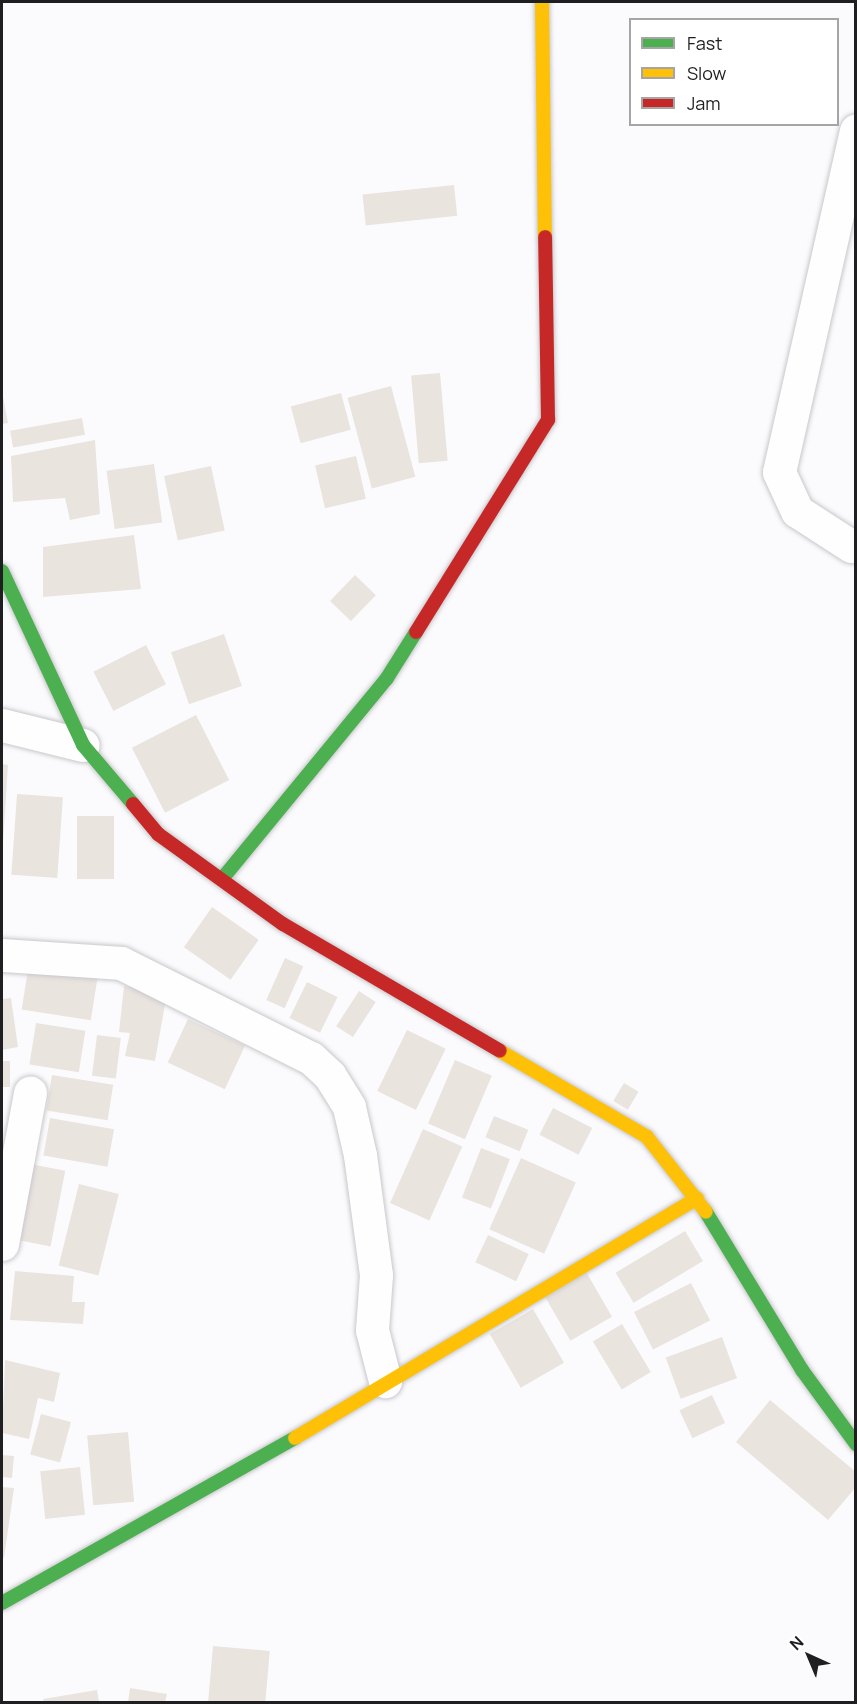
<!DOCTYPE html>
<html>
<head>
<meta charset="utf-8">
<style>
	body { margin:0 }
	#map { position:relative; width:857px; height:1704px; overflow:hidden; background:#fbfbfe; font-family:Manrope,sans-serif }
	div>[style] { position:absolute }
	.building>* { inset:0; background:#eae4df; transform-origin:0 0 }
	.roads { filter:drop-shadow(0 0 2px #c8c8cb) drop-shadow(0 0 2px #c8c8cb) }
	.street>* { height:33px; margin:-16.5px; padding:0 16.5px; transform-origin:16.5px; border-radius:16.5px; background:#fefeff }
	.fast>* { height:14px; margin:-7px; padding:0 7px; transform-origin:7px; border-radius:7px; background:#4caf50 }
	.slow>* { height:14px; margin:-7px; padding:0 7px; transform-origin:7px; border-radius:7px; background:#ffc107 }
	.jam>* { height:14px; margin:-7px; padding:0 7px; transform-origin:7px; border-radius:7px; background:#c62828 }
	span { translate:-50% -50%; white-space:nowrap; text-align:center; line-height:1.15; -webkit-text-stroke:5px #fff; paint-order:stroke }
	.frame { position:absolute; inset:0; border:3px solid #1f1f21; pointer-events:none }
	.legend { position:absolute; left:629px; top:18px; width:210px; height:108px; box-sizing:border-box; background:#fff; border:2px solid #a5a5a6; margin:0; padding:8px 10px; list-style:none; font-size:18px; color:#1f1f21 }
	.legend li { display:flex; align-items:center; gap:12px; height:30px }
	.legend b { width:30px; border:2px solid #a5a5a6 }
	.north { position:absolute; left:779px; top:1626px; width:60px; height:60px; -webkit-text-stroke:4px #fff; paint-order:stroke; rotate:316deg; font-size:16px; font-weight:700; line-height:24px; text-align:center; color:#1f1f21 }
	.north::after { content:''; display:block; margin:auto; width:21px; height:27px; background:#1f1f21; clip-path:polygon(50% 0,100% 100%,50% 72%,0 100%) }
</style>
</head>
<body>
<div id="map">
	<div class="building">
		<div style="left:454px;top:185px;width:31px;height:92px;rotate:84deg"></div>
		<div style="left:440px;top:373px;width:88px;height:29px;rotate:85deg"></div>
		<div style="left:391px;top:386px;width:94px;height:45px;rotate:75deg"></div>
		<div style="clip-path:polygon(2px 391px,8px 423px,2px 424px)"></div>
		<div style="left:341px;top:393px;width:38px;height:52px;rotate:75deg"></div>
		<div style="left:82px;top:418px;width:17px;height:73px;rotate:80deg"></div>
		<div style="clip-path:polygon(95px 440px,100px 514px,70px 520px,65px 498px,13px 502px,11px 456px)"></div>
		<div style="left:356px;top:456px;width:44px;height:42px;rotate:77deg"></div>
		<div style="left:154px;top:464px;width:59px;height:48px;rotate:82deg"></div>
		<div style="left:211px;top:466px;width:66px;height:48px;rotate:78deg"></div>
		<div style="clip-path:polygon(134px 535px,141px 589px,43px 597px,43px 547px)"></div>
		<div style="left:355px;top:575px;width:29px;height:36px;rotate:44deg"></div>
		<div style="left:224px;top:634px;width:55px;height:56px;rotate:71deg"></div>
		<div style="left:146px;top:645px;width:44px;height:59px;rotate:63deg"></div>
		<div style="left:196px;top:715px;width:73px;height:72px;rotate:63deg"></div>
		<div style="clip-path:polygon(2px 764px,8px 765px,3px 844px,2px 844px)"></div>
		<div style="left:17px;top:794px;width:46px;height:81px;rotate:4deg"></div>
		<div style="left:77px;top:816px;width:37px;height:63px"></div>
		<div style="left:212px;top:907px;width:57px;height:49px;rotate:35deg"></div>
		<div style="left:285px;top:958px;width:20px;height:46px;rotate:24deg"></div>
		<div style="left:29px;top:963px;width:70px;height:47px;rotate:9deg"></div>
		<div style="left:307px;top:982px;width:34px;height:40px;rotate:26deg"></div>
		<div style="clip-path:polygon(124px 986px,167px 993px,155px 1061px,125px 1056px,130px 1033px,119px 1032px)"></div>
		<div style="left:359px;top:991px;width:20px;height:42px;rotate:33deg"></div>
		<div style="clip-path:polygon(11px 998px,18px 1047px,2px 1050px,2px 999px)"></div>
		<div style="left:188px;top:1019px;width:63px;height:48px;rotate:25deg"></div>
		<div style="left:36px;top:1023px;width:50px;height:42px;rotate:9deg"></div>
		<div style="left:407px;top:1030px;width:43px;height:68px;rotate:26deg"></div>
		<div style="left:97px;top:1035px;width:24px;height:41px;rotate:7deg"></div>
		<div style="left:455px;top:1060px;width:40px;height:69px;rotate:23deg"></div>
		<div style="left:2px;top:1061px;width:8px;height:26px"></div>
		<div style="left:52px;top:1075px;width:62px;height:36px;rotate:9deg"></div>
		<div style="left:624px;top:1083px;width:17px;height:21px;rotate:31deg"></div>
		<div style="left:553px;top:1108px;width:44px;height:30px;rotate:27deg"></div>
		<div style="left:494px;top:1116px;width:37px;height:23px;rotate:22deg"></div>
		<div style="left:50px;top:1118px;width:65px;height:38px;rotate:10deg"></div>
		<div style="left:423px;top:1129px;width:43px;height:81px;rotate:24deg"></div>
		<div style="left:481px;top:1148px;width:31px;height:53px;rotate:21deg"></div>
		<div style="left:521px;top:1158px;width:60px;height:78px;rotate:24deg"></div>
		<div style="left:25px;top:1163px;width:41px;height:77px;rotate:11deg"></div>
		<div style="left:79px;top:1184px;width:41px;height:84px;rotate:14deg"></div>
		<div style="left:685px;top:1231px;width:35px;height:81px;rotate:59deg"></div>
		<div style="left:488px;top:1235px;width:45px;height:30px;rotate:25deg"></div>
		<div style="left:585px;top:1270px;width:54px;height:48px;rotate:60deg"></div>
		<div style="clip-path:polygon(15px 1271px,74px 1276px,72px 1302px,85px 1302px,83px 1324px,10px 1320px)"></div>
		<div style="left:691px;top:1283px;width:42px;height:64px;rotate:63deg"></div>
		<div style="left:533px;top:1309px;width:62px;height:50px;rotate:60deg"></div>
		<div style="left:622px;top:1324px;width:56px;height:34px;rotate:59deg"></div>
		<div style="left:722px;top:1337px;width:44px;height:60px;rotate:70deg"></div>
		<div style="clip-path:polygon(5px 1360px,60px 1373px,54px 1402px,38px 1398px,29px 1439px,2px 1433px)"></div>
		<div style="left:712px;top:1395px;width:31px;height:36px;rotate:65deg"></div>
		<div style="clip-path:polygon(770px 1400px,856px 1472px,856px 1487px,828px 1520px,736px 1442px)"></div>
		<div style="left:41px;top:1414px;width:31px;height:42px;rotate:15deg"></div>
		<div style="left:128px;top:1432px;width:70px;height:41px;rotate:85deg"></div>
		<div style="clip-path:polygon(2px 1455px,14px 1456px,12px 1478px,2px 1477px)"></div>
		<div style="left:80px;top:1467px;width:48px;height:40px;rotate:84deg"></div>
		<div style="clip-path:polygon(2px 1487px,14px 1488px,4px 1558px,2px 1557px)"></div>
		<div style="left:213px;top:1646px;width:57px;height:56px;rotate:5deg"></div>
		<div style="clip-path:polygon(130px 1688px,167px 1694px,165px 1702px,128px 1702px)"></div>
		<div style="clip-path:polygon(97px 1690px,99px 1702px,44px 1702px,43px 1699px)"></div>
	</div>
	<div class="roads">
		<div class="street">
			<div style="left:851px;top:546px;width:64px;rotate:-147.1deg"></div>
			<div style="left:797px;top:511px;width:43px;rotate:-114.8deg"></div>
			<div style="left:779px;top:472px;width:350px;rotate:-77.3deg"></div>
			<div style="left:2px;top:725px;width:83px;rotate:13.9deg"></div>
			<div style="left:2px;top:955px;width:119px;rotate:3.8deg"></div>
			<div style="left:121px;top:963px;width:212px;rotate:26.6deg"></div>
			<div style="left:311px;top:1058px;width:26px;rotate:43deg"></div>
			<div style="left:330px;top:1076px;width:36px;rotate:58deg"></div>
			<div style="left:349px;top:1107px;width:49px;rotate:77.1deg"></div>
			<div style="left:360px;top:1155px;width:121px;rotate:82.4deg"></div>
			<div style="left:376px;top:1275px;width:55px;rotate:94.2deg"></div>
			<div style="left:372px;top:1330px;width:53px;rotate:75.7deg"></div>
			<div style="left:2px;top:1244px;width:154px;rotate:-79.5deg"></div>
		</div>
		<div class="fast">
			<div style="left:2px;top:571px;width:192px;rotate:65deg"></div>
			<div style="left:83px;top:745px;width:77px;rotate:49.7deg"></div>
			<div style="left:222px;top:879px;width:260px;rotate:-50.6deg"></div>
			<div style="left:387px;top:678px;width:54px;rotate:-57.8deg"></div>
			<div style="left:706px;top:1212px;width:185px;rotate:58.7deg"></div>
			<div style="left:802px;top:1370px;width:92px;rotate:53.9deg"></div>
			<div style="left:2px;top:1603px;width:336px;rotate:-29.4deg"></div>
		</div>
		<div class="slow">
			<div style="left:542px;top:2px;width:235px;rotate:89.3deg"></div>
			<div style="left:500px;top:1051px;width:170px;rotate:30.3deg"></div>
			<div style="left:647px;top:1137px;width:95px;rotate:51.8deg"></div>
			<div style="left:295px;top:1438px;width:468px;rotate:-30.8deg"></div>
		</div>
		<div class="jam">
			<div style="left:416px;top:632px;width:250px;rotate:-58.1deg"></div>
			<div style="left:548px;top:420px;width:183px;rotate:-90.9deg"></div>
			<div style="left:133px;top:804px;width:39px;rotate:50deg"></div>
			<div style="left:158px;top:834px;width:154px;rotate:35.8deg"></div>
			<div style="left:283px;top:924px;width:251px;rotate:30.3deg"></div>
		</div>
	</div>
	<div class="frame"></div>
	<ul class="legend">
	<li><b style="height:8px;background:#4caf50"></b>Fast</li>
	<li><b style="height:8px;background:#ffc107"></b>Slow</li>
	<li><b style="height:8px;background:#c62828"></b>Jam</li>
	</ul>
	<div class="north">N</div>
</div>
</body>
</html>
